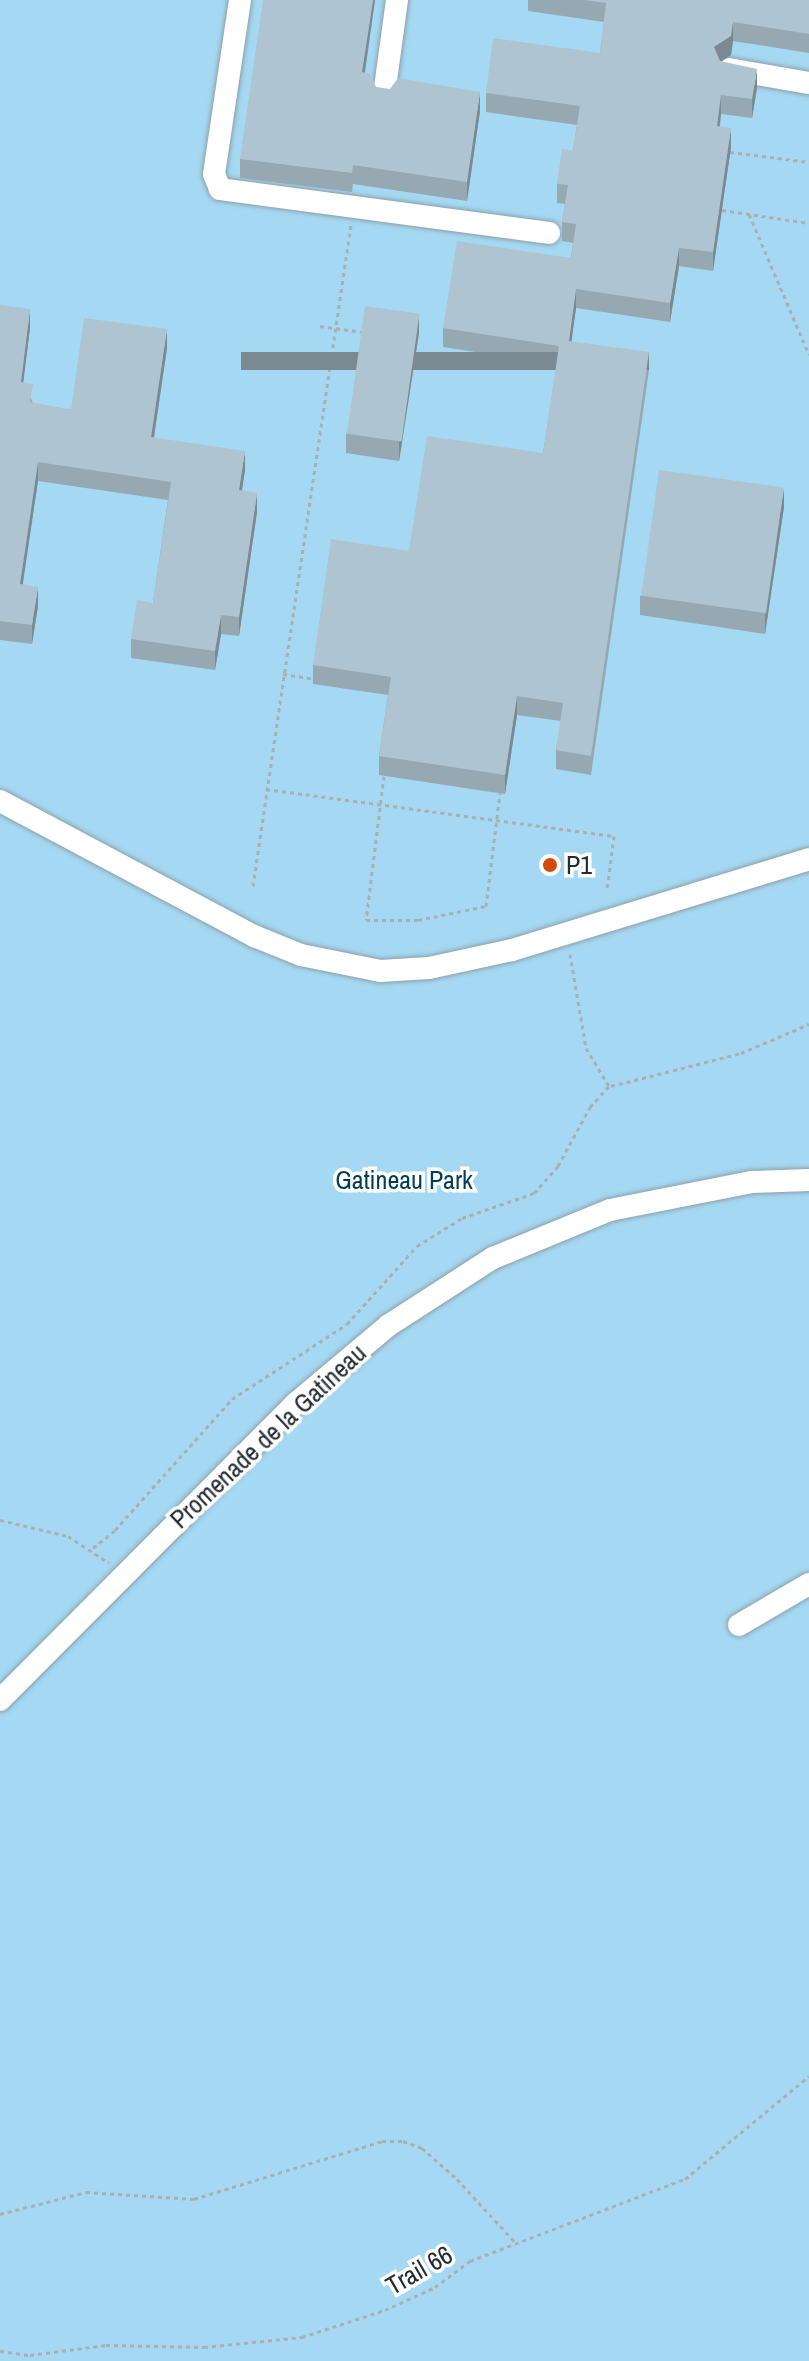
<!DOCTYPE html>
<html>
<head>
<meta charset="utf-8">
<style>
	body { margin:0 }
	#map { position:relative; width:809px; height:2361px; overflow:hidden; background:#f7fcfe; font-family:"Archivo Narrow",sans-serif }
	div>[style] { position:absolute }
	.green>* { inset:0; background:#a5d8f2; transform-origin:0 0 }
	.path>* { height:3px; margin-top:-1.5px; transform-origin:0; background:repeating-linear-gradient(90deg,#a9b0b3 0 4px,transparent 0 8px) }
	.roads { filter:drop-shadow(0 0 2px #8ba1ac) drop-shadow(0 0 2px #8ba1ac) }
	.minor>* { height:22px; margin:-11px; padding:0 11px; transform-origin:11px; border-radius:11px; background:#fff }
	.wall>* { inset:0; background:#96a9b3 }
	.shaded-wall>* { inset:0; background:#7a8992; transform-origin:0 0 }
	.building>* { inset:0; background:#aec4d0; transform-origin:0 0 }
	.dots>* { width:22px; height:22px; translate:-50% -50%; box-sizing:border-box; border:4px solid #fff; border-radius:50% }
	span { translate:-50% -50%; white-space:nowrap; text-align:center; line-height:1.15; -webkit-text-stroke:7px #fff; paint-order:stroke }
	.poi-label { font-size:26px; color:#232c30 }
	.left { translate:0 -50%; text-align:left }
	.park-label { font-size:26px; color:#013d53 }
	.street-label { font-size:26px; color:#232c30 }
</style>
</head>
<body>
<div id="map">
	<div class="green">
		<div style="left:0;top:0;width:809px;height:2361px"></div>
	</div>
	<div class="path">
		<div style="left:730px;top:152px;width:80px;rotate:7.2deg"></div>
		<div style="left:722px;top:210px;width:88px;rotate:8.5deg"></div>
		<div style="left:749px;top:214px;width:153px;rotate:66.9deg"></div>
		<div style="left:320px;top:326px;width:44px;rotate:7.8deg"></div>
		<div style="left:283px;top:674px;width:31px;rotate:9deg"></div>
		<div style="left:384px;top:776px;width:145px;rotate:97.1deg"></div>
		<div style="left:366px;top:920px;width:52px"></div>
		<div style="left:418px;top:920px;width:69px;rotate:-11.6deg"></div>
		<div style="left:486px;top:906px;width:114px;rotate:-82.9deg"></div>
		<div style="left:266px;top:789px;width:351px;rotate:7.7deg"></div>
		<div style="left:614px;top:836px;width:54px;rotate:97.4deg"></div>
		<div style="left:253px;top:886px;width:668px;rotate:-81.57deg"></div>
		<div style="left:570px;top:954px;width:95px;rotate:80.3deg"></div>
		<div style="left:586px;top:1048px;width:44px;rotate:58.8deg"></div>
		<div style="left:611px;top:1086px;width:134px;rotate:-14.2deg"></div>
		<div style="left:741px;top:1053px;width:74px;rotate:-23.1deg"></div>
		<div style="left:0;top:1520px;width:70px;rotate:13.2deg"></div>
		<div style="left:68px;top:1536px;width:49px;rotate:33.4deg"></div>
		<div style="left:93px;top:1548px;width:28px;rotate:-39deg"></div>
		<div style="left:115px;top:1530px;width:176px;rotate:-48.2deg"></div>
		<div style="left:232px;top:1399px;width:137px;rotate:-33.1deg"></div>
		<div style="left:347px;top:1324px;width:105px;rotate:-48.1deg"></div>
		<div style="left:417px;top:1246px;width:53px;rotate:-31.9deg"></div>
		<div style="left:462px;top:1218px;width:76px;rotate:-19.1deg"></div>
		<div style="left:534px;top:1193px;width:36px;rotate:-48deg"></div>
		<div style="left:558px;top:1166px;width:67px;rotate:-61.5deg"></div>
		<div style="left:590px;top:1107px;width:28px;rotate:-48deg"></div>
		<div style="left:0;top:2214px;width:89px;rotate:-14.3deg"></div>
		<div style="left:86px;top:2192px;width:108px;rotate:3.7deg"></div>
		<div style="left:194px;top:2199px;width:197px;rotate:-17.1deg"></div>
		<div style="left:382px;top:2141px;width:21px"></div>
		<div style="left:403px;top:2141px;width:20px;rotate:20deg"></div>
		<div style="left:422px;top:2148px;width:47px;rotate:41.5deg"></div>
		<div style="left:457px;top:2179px;width:86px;rotate:47.4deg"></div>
		<div style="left:0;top:2351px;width:30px;rotate:8deg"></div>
		<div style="left:30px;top:2355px;width:77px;rotate:-7.5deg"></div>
		<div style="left:106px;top:2345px;width:98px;rotate:1.2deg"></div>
		<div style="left:204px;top:2347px;width:99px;rotate:-5.8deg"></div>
		<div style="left:302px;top:2337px;width:87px;rotate:-18deg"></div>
		<div style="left:385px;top:2310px;width:55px;rotate:-24.7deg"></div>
		<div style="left:435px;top:2287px;width:44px;rotate:-36.6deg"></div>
		<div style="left:470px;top:2261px;width:230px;rotate:-20.9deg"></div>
		<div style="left:685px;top:2179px;width:161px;rotate:-39.7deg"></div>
	</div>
	<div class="roads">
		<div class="minor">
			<div style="left:240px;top:0;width:176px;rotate:98.5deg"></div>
			<div style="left:214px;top:174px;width:16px;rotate:68deg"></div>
			<div style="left:220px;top:189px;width:332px;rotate:7.6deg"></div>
			<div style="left:728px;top:69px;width:82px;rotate:9.8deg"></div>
			<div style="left:384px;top:95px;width:96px;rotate:-82.2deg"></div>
			<div style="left:0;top:801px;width:288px;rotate:28deg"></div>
			<div style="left:254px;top:936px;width:51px;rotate:22deg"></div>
			<div style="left:301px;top:955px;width:81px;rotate:11.4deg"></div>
			<div style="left:380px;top:971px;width:49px;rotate:-3.5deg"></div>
			<div style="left:429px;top:968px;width:85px;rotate:-12.2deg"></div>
			<div style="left:512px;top:950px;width:311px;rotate:-17deg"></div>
			<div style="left:739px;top:1625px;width:81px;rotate:-30.4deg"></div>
			<div style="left:0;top:1700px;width:419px;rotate:-45.1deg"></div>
			<div style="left:296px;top:1403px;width:121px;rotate:-40deg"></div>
			<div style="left:389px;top:1325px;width:124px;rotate:-32.8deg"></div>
			<div style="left:493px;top:1258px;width:126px;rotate:-22.3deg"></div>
			<div style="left:610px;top:1210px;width:145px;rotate:-11.2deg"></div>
			<div style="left:752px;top:1182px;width:57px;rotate:-2deg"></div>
		</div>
	</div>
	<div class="wall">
		<div style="clip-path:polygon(375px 0,365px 73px,376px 87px,480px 111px,467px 201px,353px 184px,352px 192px,240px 178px,240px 159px)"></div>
		<div style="clip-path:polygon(528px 0,809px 0,809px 53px,733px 41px,731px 55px,721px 62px,757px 88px,752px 118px,721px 114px,720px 126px,731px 147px,713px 271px,679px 266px,670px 322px,576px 308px,571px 341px,649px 370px,591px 775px,556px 769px,556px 750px,561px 721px,517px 715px,505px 794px,379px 775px,379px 756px,388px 695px,313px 684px,313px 665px,409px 551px,543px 453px,557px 365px,443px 347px,443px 328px,571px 258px,573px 243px,562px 241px,562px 222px,565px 204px,557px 203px,557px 184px,573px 151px,577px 125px,486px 112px,486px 93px,600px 53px,604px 22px,528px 11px)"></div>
		<div style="clip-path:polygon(0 305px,30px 328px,23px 382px,33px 403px,71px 410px,167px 348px,154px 438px,245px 470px,242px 490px,257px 512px,239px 636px,221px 634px,215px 670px,131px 658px,131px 639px,153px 603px,168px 500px,38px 481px,22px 584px,38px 606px,32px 644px,0 640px)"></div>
		<div style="clip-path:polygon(419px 333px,399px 461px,346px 453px,346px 434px)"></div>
		<div style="clip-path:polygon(784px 507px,765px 634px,640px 615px,640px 596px)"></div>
	</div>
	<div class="shaded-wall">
		<div style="clip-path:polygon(373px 0,375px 0,362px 91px,362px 72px)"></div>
		<div style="clip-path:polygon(733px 22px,733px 41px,731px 55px,714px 66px,714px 47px)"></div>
		<div style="clip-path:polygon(757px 69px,757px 88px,752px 118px,752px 99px)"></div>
		<div style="clip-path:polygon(480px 92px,480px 111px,467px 201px,467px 182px)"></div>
		<div style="clip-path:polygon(721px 95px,721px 114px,717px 145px,717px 126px)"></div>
		<div style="clip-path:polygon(731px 128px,731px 147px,713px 271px,713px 252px)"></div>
		<div style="clip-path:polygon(679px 248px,679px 266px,670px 322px,670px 303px)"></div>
		<div style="clip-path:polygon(576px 289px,576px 308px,569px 360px,569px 341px)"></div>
		<div style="clip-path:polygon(30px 309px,30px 328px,21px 401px,21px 382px)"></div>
		<div style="clip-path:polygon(419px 314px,419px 333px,399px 461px,399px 442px)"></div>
		<div style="clip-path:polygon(167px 329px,167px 348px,151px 456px,151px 437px)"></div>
		<div style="left:649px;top:352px;width:18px;height:408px;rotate:90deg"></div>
		<div style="clip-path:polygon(245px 451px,245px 470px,239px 509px,239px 490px)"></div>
		<div style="clip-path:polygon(38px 462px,38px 481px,20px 603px,20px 584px)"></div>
		<div style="clip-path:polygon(784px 488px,784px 507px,765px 634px,765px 614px)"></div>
		<div style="clip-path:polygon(257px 493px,257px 512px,239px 636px,239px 617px)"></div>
		<div style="clip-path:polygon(38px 587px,38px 606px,32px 644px,32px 625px)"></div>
		<div style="clip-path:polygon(221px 615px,221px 634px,215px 670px,215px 651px)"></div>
		<div style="clip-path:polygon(517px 696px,517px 715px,505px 794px,505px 775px)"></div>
	</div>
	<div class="building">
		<div style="clip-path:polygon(263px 0,373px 0,362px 72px,370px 74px,376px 87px,390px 89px,398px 78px,480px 92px,467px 182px,353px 165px,352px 173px,240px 159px)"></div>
		<div style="clip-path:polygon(584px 0,809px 0,809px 34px,733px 22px,731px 36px,714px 47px,720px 61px,757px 69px,752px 99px,721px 95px,717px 126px,731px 128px,713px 252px,679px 248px,670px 303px,576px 289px,569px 341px,649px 352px,591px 756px,556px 750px,563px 703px,517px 696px,505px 775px,379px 756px,391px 677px,313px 665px,331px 539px,409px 551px,427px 436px,543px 453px,559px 346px,443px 328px,457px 241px,571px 258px,576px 224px,562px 222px,568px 185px,557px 184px,562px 149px,573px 151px,580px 106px,486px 93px,493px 38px,600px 53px,606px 3px)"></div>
		<div style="clip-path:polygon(0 305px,30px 309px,21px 382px,33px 384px,30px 402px,71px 410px,84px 318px,167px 329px,151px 437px,245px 451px,239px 490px,257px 493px,239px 617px,221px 615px,215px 651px,131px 639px,137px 600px,153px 603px,171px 482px,38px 462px,20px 584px,38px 587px,32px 625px,0 621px)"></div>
		<div style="left:365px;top:306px;width:55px;height:129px;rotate:8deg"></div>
		<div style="left:659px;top:470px;width:126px;height:127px;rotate:8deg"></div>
	</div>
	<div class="dots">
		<div style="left:550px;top:865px;background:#d24d0b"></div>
	</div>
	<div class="poi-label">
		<span class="left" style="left:566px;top:865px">P1</span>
	</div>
	<div class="park-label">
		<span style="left:404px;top:1180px">Gatineau Park</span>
	</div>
	<div class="street-label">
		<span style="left:268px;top:1436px;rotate:-43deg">Promenade de la Gatineau</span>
		<span style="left:419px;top:2270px;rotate:-30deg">Trail 66</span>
	</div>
</div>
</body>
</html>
